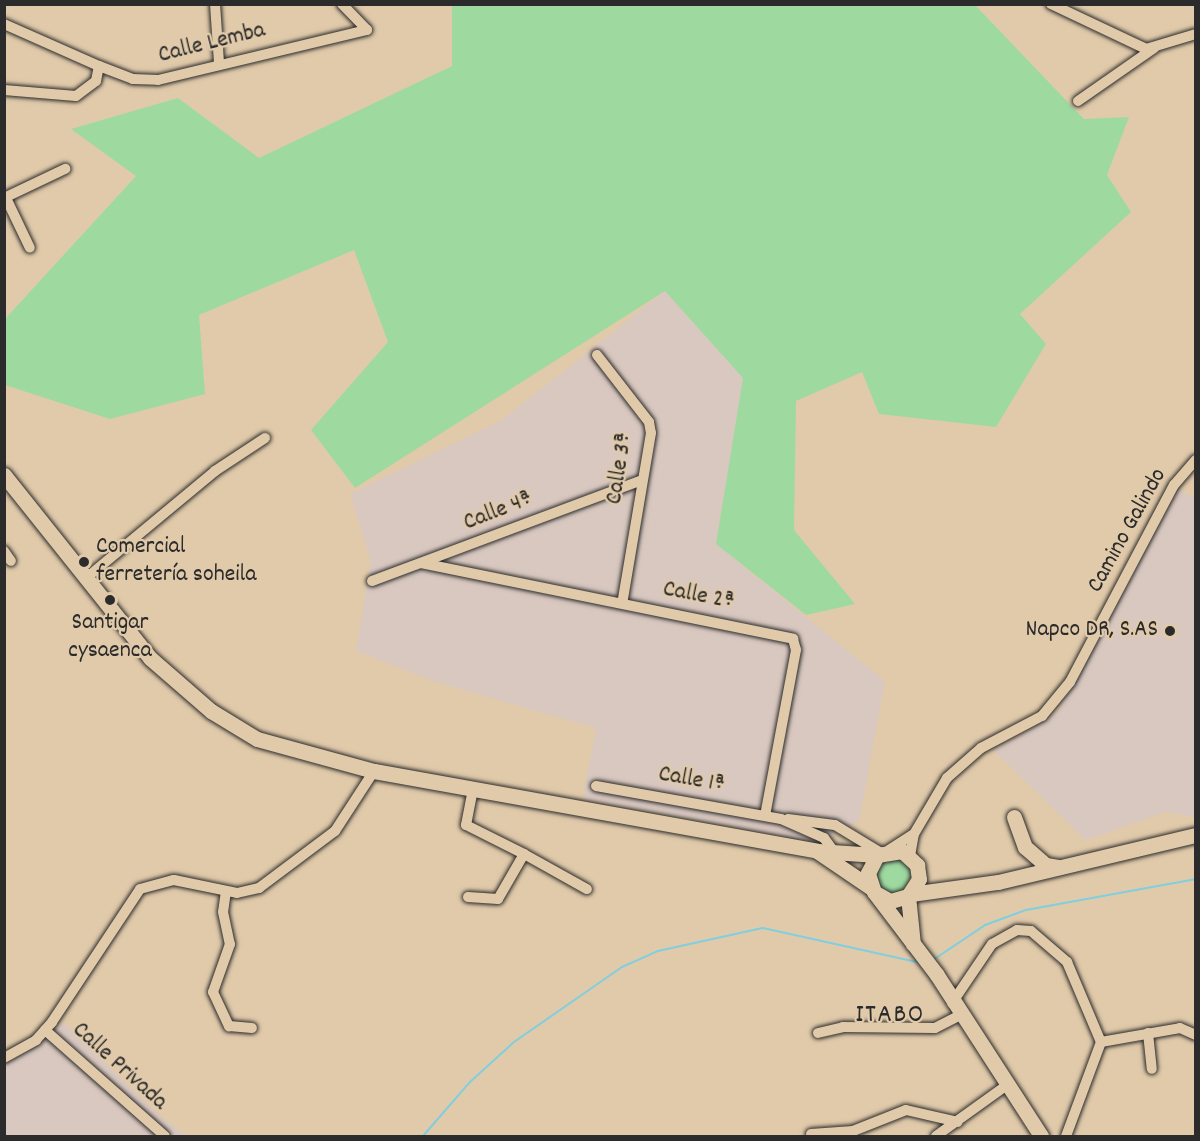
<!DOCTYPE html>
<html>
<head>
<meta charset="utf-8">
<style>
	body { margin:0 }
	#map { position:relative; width:1200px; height:1141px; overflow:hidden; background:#e1caaa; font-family:Dekko,sans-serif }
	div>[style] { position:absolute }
	.built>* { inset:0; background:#d9c8c0 }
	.green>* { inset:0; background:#9edaa0 }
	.stream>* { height:2px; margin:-1px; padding:0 1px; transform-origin:1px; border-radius:1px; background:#81cedf }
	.roads { filter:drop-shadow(0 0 2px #2b2b2b) drop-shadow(0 0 2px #2b2b2b) }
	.street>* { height:10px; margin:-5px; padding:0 5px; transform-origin:5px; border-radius:5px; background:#e1caaa }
	.secondary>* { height:15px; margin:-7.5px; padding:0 7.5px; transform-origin:7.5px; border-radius:7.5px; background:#e1caaa }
	.dots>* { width:16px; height:16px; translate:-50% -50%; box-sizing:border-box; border:3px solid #e1caaa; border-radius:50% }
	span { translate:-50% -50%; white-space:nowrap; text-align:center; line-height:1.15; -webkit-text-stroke:4.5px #e1caaa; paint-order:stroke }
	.street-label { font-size:24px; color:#2b2b2b }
	.poi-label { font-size:24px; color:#2b2b2b }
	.left { translate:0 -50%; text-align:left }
	.right { translate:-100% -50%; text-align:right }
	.quarter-label { font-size:27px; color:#2b2b2b; letter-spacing:1.5px }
	.frame { position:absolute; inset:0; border:6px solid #2b2b2b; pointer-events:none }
</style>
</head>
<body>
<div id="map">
	<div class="built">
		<div style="clip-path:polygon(665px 291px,743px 378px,716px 544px,885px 681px,859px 821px,818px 842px,583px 799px,596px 728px,433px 681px,356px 651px,371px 561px,350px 494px,502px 420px)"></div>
		<div style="clip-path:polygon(1178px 490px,1195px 497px,1195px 817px,1165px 812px,1086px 840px,994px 751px,1057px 712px)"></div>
		<div style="clip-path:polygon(63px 1022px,160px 1116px,187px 1136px,5px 1136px,4px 1063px,39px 1045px)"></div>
	</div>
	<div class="green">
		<div style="clip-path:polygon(452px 5px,975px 5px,1084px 119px,1129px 117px,1107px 175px,1131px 212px,1020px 314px,1046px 344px,996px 427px,879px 414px,862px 372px,796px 401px,794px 530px,855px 604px,806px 615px,716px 544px,743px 378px,665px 291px,355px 488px,311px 430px,388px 342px,354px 250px,199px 315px,205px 394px,110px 419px,5px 385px,5px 319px,136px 176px,71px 129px,178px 98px,259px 158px,452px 66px)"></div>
		<div style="clip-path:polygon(897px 853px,915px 872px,901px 896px,879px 892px,873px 864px)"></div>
	</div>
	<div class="stream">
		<div style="left:933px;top:960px;width:63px;rotate:-33.9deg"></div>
		<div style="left:985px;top:925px;width:44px;rotate:-20.1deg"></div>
		<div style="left:1026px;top:910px;width:173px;rotate:-10.3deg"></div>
		<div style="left:423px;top:1136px;width:72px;rotate:-49deg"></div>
		<div style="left:470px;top:1082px;width:59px;rotate:-42.3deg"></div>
		<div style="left:514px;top:1042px;width:131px;rotate:-34.8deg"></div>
		<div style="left:622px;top:967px;width:39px;rotate:-24deg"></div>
		<div style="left:658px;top:951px;width:107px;rotate:-12.4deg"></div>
		<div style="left:763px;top:928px;width:162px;rotate:12.5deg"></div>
	</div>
	<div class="roads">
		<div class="street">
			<div style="left:215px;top:4px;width:59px;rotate:86.1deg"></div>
			<div style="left:342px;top:4px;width:36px;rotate:46deg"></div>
			<div style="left:1051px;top:4px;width:105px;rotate:25.3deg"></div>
			<div style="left:1146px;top:49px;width:52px;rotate:-16.7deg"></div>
			<div style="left:4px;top:24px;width:104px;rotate:23.9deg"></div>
			<div style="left:99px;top:66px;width:36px;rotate:21deg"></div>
			<div style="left:133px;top:79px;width:25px;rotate:2deg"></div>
			<div style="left:158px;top:80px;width:215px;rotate:-13.5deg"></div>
			<div style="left:4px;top:90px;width:72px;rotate:4.8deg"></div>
			<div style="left:76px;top:96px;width:25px;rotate:-37deg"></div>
			<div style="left:96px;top:81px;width:15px;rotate:-79deg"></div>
			<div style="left:1078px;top:101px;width:93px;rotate:-34.9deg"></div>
			<div style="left:4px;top:198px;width:68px;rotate:-25.4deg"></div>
			<div style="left:6px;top:198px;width:55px;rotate:64.4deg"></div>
			<div style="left:597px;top:355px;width:85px;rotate:52.2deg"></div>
			<div style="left:649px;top:422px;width:11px;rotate:80deg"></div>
			<div style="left:651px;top:433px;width:173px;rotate:99.6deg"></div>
			<div style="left:4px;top:551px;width:12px;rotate:55deg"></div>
			<div style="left:421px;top:563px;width:380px;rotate:11.5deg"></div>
			<div style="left:793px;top:639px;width:11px;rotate:75deg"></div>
			<div style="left:796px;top:650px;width:168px;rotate:100.6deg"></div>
			<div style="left:85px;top:579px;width:169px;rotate:-39.7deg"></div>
			<div style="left:215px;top:471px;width:60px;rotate:-33.4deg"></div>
			<div style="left:372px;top:581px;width:286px;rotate:-20.5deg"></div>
			<div style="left:596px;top:786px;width:188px;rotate:10.1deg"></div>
			<div style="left:781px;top:819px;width:47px;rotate:23.8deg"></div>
			<div style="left:824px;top:838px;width:22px;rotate:54deg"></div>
			<div style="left:788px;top:819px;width:47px;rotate:7.3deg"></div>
			<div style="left:835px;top:825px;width:54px;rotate:31.3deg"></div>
			<div style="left:889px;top:850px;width:30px;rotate:-33deg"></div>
			<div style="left:524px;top:854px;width:72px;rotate:29.1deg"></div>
			<div style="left:910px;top:856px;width:22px;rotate:-80deg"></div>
			<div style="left:914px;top:834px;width:65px;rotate:-59.5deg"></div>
			<div style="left:947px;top:778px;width:45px;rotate:-41.4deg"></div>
			<div style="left:981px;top:748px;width:69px;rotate:-27.7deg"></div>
			<div style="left:1042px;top:716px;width:44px;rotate:-50.5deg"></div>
			<div style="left:1070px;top:682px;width:223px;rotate:-62.2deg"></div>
			<div style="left:1174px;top:485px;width:33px;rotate:-49deg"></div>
			<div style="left:226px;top:891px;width:21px;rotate:98deg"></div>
			<div style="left:223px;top:912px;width:33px;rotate:78deg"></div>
			<div style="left:230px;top:944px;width:51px;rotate:109.5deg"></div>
			<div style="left:213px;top:992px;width:38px;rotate:65deg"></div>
			<div style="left:229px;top:1026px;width:23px;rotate:5deg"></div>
			<div style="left:468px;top:897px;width:30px;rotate:4deg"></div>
			<div style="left:498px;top:899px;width:52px;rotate:-60deg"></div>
			<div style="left:524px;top:854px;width:65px;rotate:-153.4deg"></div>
			<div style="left:466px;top:825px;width:37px;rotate:-79deg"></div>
			<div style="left:952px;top:1003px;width:71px;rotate:-55.9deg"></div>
			<div style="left:992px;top:944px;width:29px;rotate:-29deg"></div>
			<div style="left:1017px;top:930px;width:14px;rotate:4deg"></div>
			<div style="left:1031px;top:931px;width:48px;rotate:40.7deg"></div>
			<div style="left:1067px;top:962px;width:87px;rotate:67deg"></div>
			<div style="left:1101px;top:1042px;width:100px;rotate:110.4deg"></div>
			<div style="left:45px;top:1030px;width:160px;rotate:41.5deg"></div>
			<div style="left:818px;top:1033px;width:26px;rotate:-13deg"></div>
			<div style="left:843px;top:1027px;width:92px;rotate:0.6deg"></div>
			<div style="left:935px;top:1028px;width:28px;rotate:-27deg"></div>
			<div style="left:1148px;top:1033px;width:36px;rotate:84deg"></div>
			<div style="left:1101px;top:1042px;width:80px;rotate:-10deg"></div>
			<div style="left:1180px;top:1028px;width:17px;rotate:24deg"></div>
			<div style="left:4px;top:1058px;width:37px;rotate:-29deg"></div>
			<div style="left:36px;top:1040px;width:24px;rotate:-48deg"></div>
			<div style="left:52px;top:1022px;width:159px;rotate:-56.5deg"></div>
			<div style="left:140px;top:889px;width:35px;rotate:-15deg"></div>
			<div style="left:174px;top:880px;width:64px;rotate:11.7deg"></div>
			<div style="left:237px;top:893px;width:23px;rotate:-13deg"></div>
			<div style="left:259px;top:888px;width:95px;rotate:-36.9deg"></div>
			<div style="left:335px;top:831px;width:72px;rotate:-57deg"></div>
			<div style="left:811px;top:1134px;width:42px;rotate:-4.1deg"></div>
			<div style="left:853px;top:1131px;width:57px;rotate:-21.6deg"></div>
			<div style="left:906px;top:1110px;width:53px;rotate:13deg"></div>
			<div style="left:936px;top:1136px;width:87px;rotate:-35.7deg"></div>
		</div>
		<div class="secondary">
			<div style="left:4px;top:475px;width:234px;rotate:51.4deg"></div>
			<div style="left:150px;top:658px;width:81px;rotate:41deg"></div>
			<div style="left:211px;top:711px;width:54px;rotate:31.3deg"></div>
			<div style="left:257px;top:739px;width:121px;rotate:15.3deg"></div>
			<div style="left:374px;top:771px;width:450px;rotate:10.2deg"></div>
			<div style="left:817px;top:851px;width:60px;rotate:3.8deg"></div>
			<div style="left:1014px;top:817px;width:32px;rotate:70deg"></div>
			<div style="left:1025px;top:847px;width:28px;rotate:41deg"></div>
			<div style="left:1046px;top:865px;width:12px;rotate:9deg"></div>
			<div style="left:817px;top:851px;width:64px;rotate:34.2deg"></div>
			<div style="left:874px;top:892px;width:104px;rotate:52.8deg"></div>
			<div style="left:937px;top:975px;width:192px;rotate:57.1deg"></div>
			<div style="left:911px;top:894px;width:88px;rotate:-7.9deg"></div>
			<div style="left:998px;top:882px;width:204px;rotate:-13.4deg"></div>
			<div style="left:908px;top:896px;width:19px;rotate:164deg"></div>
			<div style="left:890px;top:901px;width:18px;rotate:-151deg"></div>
			<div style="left:874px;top:892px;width:20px;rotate:-108deg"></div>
			<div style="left:868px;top:873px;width:20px;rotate:-63deg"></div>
			<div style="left:877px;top:855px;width:25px;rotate:-9deg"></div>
			<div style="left:902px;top:851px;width:21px;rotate:43deg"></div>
			<div style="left:917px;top:865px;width:14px;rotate:82deg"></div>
			<div style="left:919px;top:879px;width:20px;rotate:123deg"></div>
			<div style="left:908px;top:896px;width:48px;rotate:84.1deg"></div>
		</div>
	</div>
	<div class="dots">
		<div style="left:84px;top:562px;background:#2b2b2b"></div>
		<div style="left:110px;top:600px;background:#2b2b2b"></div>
		<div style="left:1170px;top:631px;background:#2b2b2b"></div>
	</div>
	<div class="street-label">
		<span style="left:212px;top:44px;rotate:-14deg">Calle Lemba</span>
		<span style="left:621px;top:468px;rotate:-81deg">Calle 3ª</span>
		<span style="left:499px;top:512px;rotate:-21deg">Calle 4ª</span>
		<span style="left:1128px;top:531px;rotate:-61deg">Camino Galindo</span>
		<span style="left:699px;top:597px;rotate:11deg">Calle 2ª</span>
		<span style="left:692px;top:781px;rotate:10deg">Calle 1ª</span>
		<span style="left:119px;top:1067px;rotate:42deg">Calle Privada</span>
	</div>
	<div class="poi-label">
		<span class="left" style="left:96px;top:562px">Comercial<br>ferretería soheila</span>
		<span style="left:110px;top:638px">Santigar<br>cysaenca</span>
		<span class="right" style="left:1158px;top:631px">Napco DR, S.AS</span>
	</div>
	<div class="quarter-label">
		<span style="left:890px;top:1016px">ITABO</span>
	</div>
	<div class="frame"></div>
</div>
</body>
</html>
